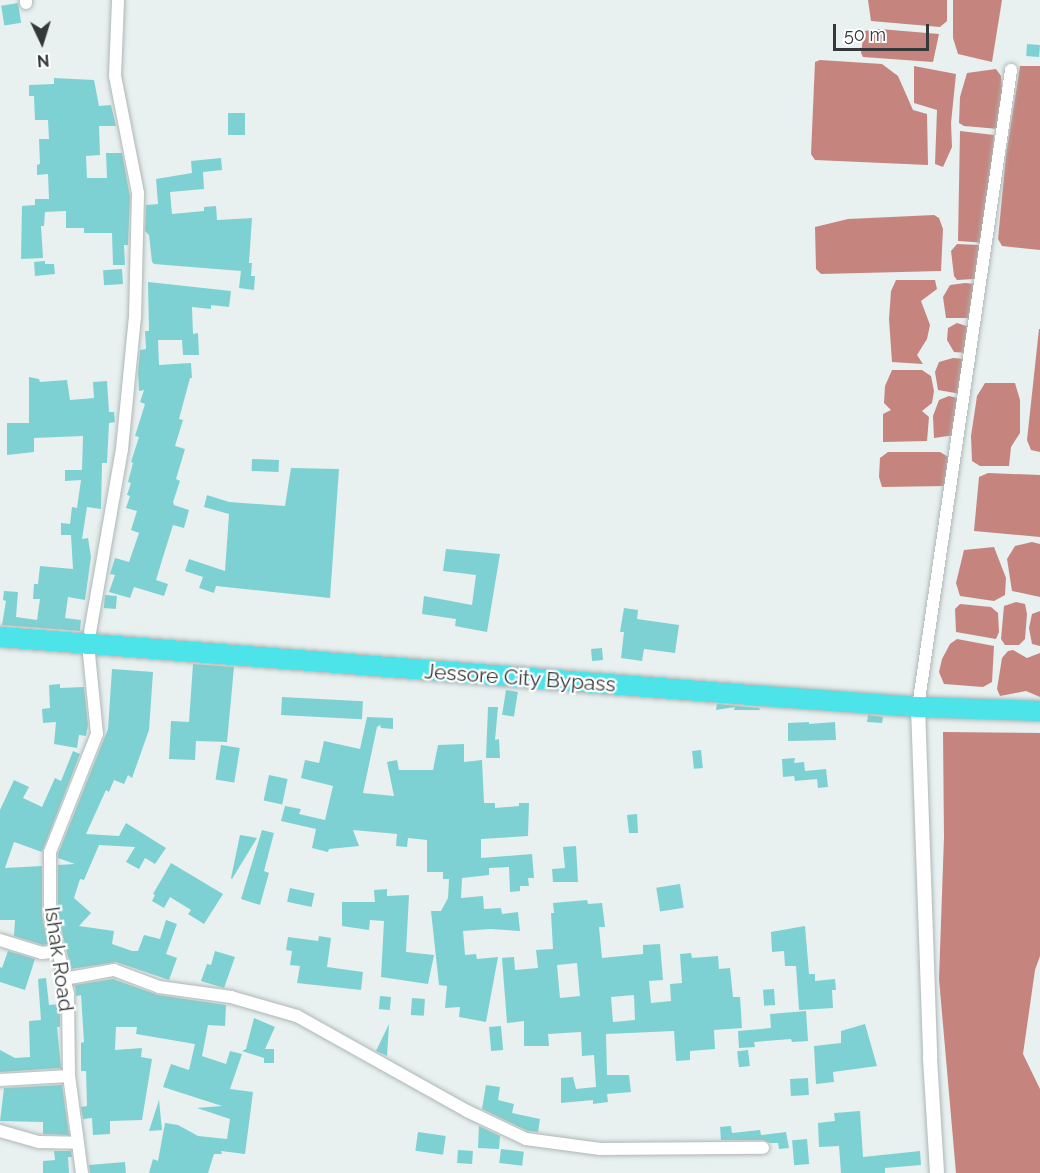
<!DOCTYPE html>
<html>
<head>
<meta charset="utf-8">
<style>
	body { margin:0 }
	#map { position:relative; width:1040px; height:1173px; overflow:hidden; background:#e8f0f0; font-family:Raleway,sans-serif }
	div>[style] { position:absolute }
	.water>* { inset:0; background:#c5857e }
	.building>* { inset:0; background:#7ed1d2; transform-origin:0 0 }
	.roads { filter:drop-shadow(0 0 2px #aeb6b6) drop-shadow(0 0 2px #aeb6b6) }
	.minor>* { height:12px; margin:-6px; padding:0 6px; transform-origin:6px; border-radius:6px; background:#fff }
	.tertiary>* { height:14px; margin:-7px; padding:0 7px; transform-origin:7px; border-radius:7px; background:#fff }
	.trunk>* { height:20px; margin:-10px; padding:0 10px; transform-origin:10px; border-radius:10px; background:#4ce4e8 }
	span { translate:-50% -50%; white-space:nowrap; text-align:center; line-height:1.15; -webkit-text-stroke:4.5px #fff; paint-order:stroke }
	.street-label { font-size:21px; color:#353838 }
	.north { position:absolute; left:12px; top:12px; width:60px; height:60px; -webkit-text-stroke:4px #fff; paint-order:stroke; rotate:176deg; font-size:16px; font-weight:700; line-height:24px; text-align:center; color:#353838 }
	.north::after { content:''; display:block; margin:auto; width:21px; height:27px; background:#353838; clip-path:polygon(50% 0,100% 100%,50% 72%,0 100%) }
	.scale { position:absolute; left:833px; top:24px; width:96px; height:27px; box-sizing:border-box; border:3px solid #353838; border-top:0; padding-left:8px; font-size:18px; line-height:21px; white-space:nowrap; color:#353838; -webkit-text-stroke:4px #fff; paint-order:stroke }
</style>
</head>
<body>
<div id="map">
	<div class="water">
		<div style="clip-path:polygon(868px 0,947px 0,947px 21px,940px 27px,871px 21px)"></div>
		<div style="clip-path:polygon(953px 0,1002px 0,992px 62px,958px 54px,953px 38px)"></div>
		<div style="clip-path:polygon(880px 29px,939px 34px,933px 62px,863px 57px,861px 53px,864px 31px)"></div>
		<div style="clip-path:polygon(820px 60px,882px 64px,898px 76px,913px 110px,927px 114px,928px 165px,815px 160px,811px 154px,815px 62px)"></div>
		<div style="clip-path:polygon(914px 66px,956px 74px,951px 123px,952px 147px,943px 167px,935px 164px,937px 110px,914px 103px)"></div>
		<div style="clip-path:polygon(1020px 66px,1040px 66px,1040px 250px,1002px 246px,998px 239px,1006px 155px)"></div>
		<div style="clip-path:polygon(996px 69px,1001px 76px,1004px 117px,999px 129px,964px 126px,959px 123px,960px 97px,967px 73px)"></div>
		<div style="clip-path:polygon(960px 131px,994px 135px,987px 243px,958px 241px)"></div>
		<div style="clip-path:polygon(934px 215px,939px 218px,943px 229px,941px 271px,821px 274px,816px 269px,815px 227px,848px 219px)"></div>
		<div style="clip-path:polygon(957px 244px,979px 245px,983px 252px,979px 276px,974px 279px,957px 280px,954px 276px,951px 251px)"></div>
		<div style="clip-path:polygon(896px 280px,935px 280px,937px 289px,921px 301px,930px 325px,927px 339px,917px 355px,923px 364px,892px 362px,889px 319px,891px 291px)"></div>
		<div style="clip-path:polygon(965px 283px,975px 284px,974px 318px,946px 318px,943px 297px,950px 285px)"></div>
		<div style="clip-path:polygon(957px 323px,973px 328px,967px 353px,954px 352px,947px 340px,948px 328px)"></div>
		<div style="clip-path:polygon(1039px 329px,1040px 329px,1040px 452px,1031px 450px,1027px 440px)"></div>
		<div style="clip-path:polygon(953px 358px,966px 359px,961px 394px,938px 390px,935px 372px,939px 362px)"></div>
		<div style="clip-path:polygon(892px 370px,922px 370px,931px 376px,934px 391px,932px 403px,922px 411px,929px 417px,927px 441px,883px 442px,883px 414px,891px 410px,884px 403px,885px 386px)"></div>
		<div style="clip-path:polygon(985px 383px,1015px 383px,1020px 400px,1020px 433px,1011px 447px,1009px 466px,980px 466px,972px 461px,971px 436px,977px 396px)"></div>
		<div style="clip-path:polygon(949px 396px,962px 399px,962px 434px,934px 438px,933px 416px,939px 400px)"></div>
		<div style="clip-path:polygon(888px 452px,940px 452px,950px 458px,946px 486px,882px 487px,879px 477px,880px 458px)"></div>
		<div style="clip-path:polygon(988px 473px,1040px 475px,1040px 537px,974px 531px,979px 477px)"></div>
		<div style="clip-path:polygon(1032px 542px,1040px 544px,1040px 597px,1012px 591px,1007px 559px,1015px 546px)"></div>
		<div style="clip-path:polygon(994px 547px,1006px 578px,1005px 595px,994px 601px,960px 596px,956px 583px,964px 550px)"></div>
		<div style="clip-path:polygon(1016px 602px,1025px 604px,1027px 614px,1025px 639px,1019px 645px,1005px 645px,1001px 639px,1004px 606px)"></div>
		<div style="clip-path:polygon(960px 604px,991px 607px,998px 613px,999px 632px,996px 639px,956px 632px,955px 609px)"></div>
		<div style="clip-path:polygon(1040px 611px,1040px 646px,1032px 644px,1029px 628px,1032px 614px)"></div>
		<div style="clip-path:polygon(957px 639px,994px 646px,992px 682px,983px 687px,944px 684px,939px 672px,942px 659px,950px 644px)"></div>
		<div style="clip-path:polygon(1013px 650px,1027px 658px,1040px 653px,1040px 697px,1026px 691px,1000px 696px,997px 689px,1002px 658px,1008px 651px)"></div>
		<div style="clip-path:polygon(943px 732px,1040px 733px,1040px 956px,1035px 970px,1023px 1054px,1040px 1089px,1040px 1173px,956px 1173px,939px 979px,944px 837px)"></div>
	</div>
	<div class="building">
		<div style="left:18px;top:3px;width:20px;height:17px;rotate:81deg"></div>
		<div style="left:1027px;top:44px;width:13px;height:12px;rotate:4deg"></div>
		<div style="clip-path:polygon(54px 78px,94px 80px,99px 106px,111px 105px,116px 126px,99px 126px,100px 155px,86px 156px,87px 178px,107px 178px,106px 153px,122px 153px,130px 197px,128px 245px,124px 245px,125px 265px,113px 265px,112px 233px,84px 233px,84px 228px,66px 228px,66px 211px,45px 212px,44px 226px,41px 226px,43px 258px,21px 259px,22px 206px,35px 205px,35px 199px,49px 199px,48px 174px,37px 175px,37px 165px,40px 164px,39px 139px,49px 139px,48px 120px,35px 120px,34px 96px,29px 96px,29px 85px,54px 84px)"></div>
		<div style="left:245px;top:113px;width:22px;height:17px;rotate:90deg"></div>
		<div style="clip-path:polygon(221px 158px,222px 170px,203px 172px,204px 189px,170px 192px,172px 214px,204px 211px,204px 207px,216px 206px,217px 220px,252px 218px,249px 263px,252px 263px,251px 276px,255px 276px,254px 290px,239px 288px,241px 271px,154px 264px,152px 262px,149px 235px,145px 231px,146px 205px,158px 204px,156px 179px,192px 173px,191px 161px)"></div>
		<div style="clip-path:polygon(45px 261px,45px 264px,54px 264px,55px 274px,35px 276px,34px 262px)"></div>
		<div style="left:122px;top:269px;width:15px;height:19px;rotate:86deg"></div>
		<div style="clip-path:polygon(148px 282px,231px 291px,229px 307px,211px 305px,211px 309px,192px 307px,193px 334px,198px 333px,199px 355px,183px 355px,182px 340px,158px 340px,159px 365px,191px 363px,192px 378px,190px 378px,179px 419px,183px 420px,175px 446px,185px 449px,176px 479px,180px 481px,173px 502px,174px 505px,189px 510px,184px 528px,173px 525px,163px 557px,156px 580px,168px 584px,164px 596px,134px 587px,130px 598px,109px 592px,115px 575px,110px 574px,115px 558px,129px 562px,139px 533px,131px 530px,137px 511px,126px 508px,130px 496px,127px 495px,131px 483px,128px 482px,133px 463px,131px 462px,139px 437px,135px 436px,145px 404px,140px 402px,144px 390px,139px 391px,138px 373px,140px 350px,146px 349px,145px 331px,149px 331px)"></div>
		<div style="clip-path:polygon(29px 377px,39px 379px,40px 382px,67px 380px,70px 400px,94px 398px,93px 382px,107px 381px,109px 412px,114px 412px,115px 422px,109px 423px,107px 463px,102px 463px,101px 509px,87px 507px,82px 539px,88px 538px,91px 557px,85px 600px,68px 597px,65px 618px,81px 620px,80px 631px,2px 625px,6px 601px,3px 600px,4px 591px,18px 592px,16px 617px,37px 620px,40px 599px,33px 599px,34px 584px,38px 584px,40px 566px,73px 569px,71px 535px,61px 535px,61px 523px,70px 524px,72px 507px,77px 508px,81px 480px,65px 481px,65px 470px,82px 470px,83px 436px,34px 438px,34px 452px,7px 455px,7px 423px,29px 423px)"></div>
		<div style="left:252px;top:459px;width:27px;height:12px;rotate:2deg"></div>
		<div style="clip-path:polygon(291px 468px,339px 469px,330px 598px,216px 586px,214px 593px,199px 588px,203px 577px,185px 571px,189px 559px,225px 571px,229px 514px,204px 507px,207px 495px,229px 502px,285px 506px)"></div>
		<div style="clip-path:polygon(446px 549px,500px 554px,487px 632px,455px 626px,456px 619px,422px 614px,424px 596px,472px 605px,476px 575px,443px 571px)"></div>
		<div style="left:105px;top:595px;width:12px;height:13px;rotate:5deg"></div>
		<div style="clip-path:polygon(624px 608px,638px 610px,637px 619px,679px 625px,675px 653px,644px 649px,642px 661px,621px 658px,624px 632px,620px 632px)"></div>
		<div style="left:602px;top:648px;width:12px;height:11px;rotate:85deg"></div>
		<div style="clip-path:polygon(193px 664px,234px 667px,227px 742px,196px 741px,195px 760px,169px 759px,171px 721px,189px 722px)"></div>
		<div style="clip-path:polygon(112px 669px,153px 672px,149px 730px,132px 778px,128px 775px,124px 784px,114px 780px,109px 792px,106px 790px,86px 834px,119px 836px,126px 823px,166px 848px,155px 864px,145px 858px,139px 869px,126px 862px,135px 847px,99px 845px,84px 880px,80px 879px,74px 898px,91px 913px,79px 926px,114px 931px,112px 944px,132px 951px,138px 951px,144px 935px,160px 939px,166px 920px,177px 924px,166px 954px,177px 958px,169px 980px,116px 962px,71px 969px,58px 915px,58px 865px,75px 864px,58px 858px,58px 854px,108px 729px)"></div>
		<div style="clip-path:polygon(60px 684px,60px 688px,84px 687px,88px 725px,86px 736px,79px 735px,77px 748px,54px 744px,56px 722px,43px 723px,42px 709px,50px 708px,49px 685px)"></div>
		<div style="left:506px;top:690px;width:12px;height:25px;rotate:9deg"></div>
		<div style="left:282px;top:697px;width:81px;height:18px;rotate:3deg"></div>
		<div style="clip-path:polygon(717px 704px,759px 708px,760px 710px,734px 710px,735px 707px,716px 710px)"></div>
		<div style="clip-path:polygon(488px 707px,498px 707px,495px 740px,499px 739px,500px 758px,486px 758px)"></div>
		<div style="clip-path:polygon(868px 715px,883px 717px,882px 723px,867px 722px)"></div>
		<div style="clip-path:polygon(367px 717px,393px 718px,393px 729px,381px 728px,380px 725px,377px 727px,363px 793px,394px 796px,387px 762px,397px 760px,399px 770px,433px 770px,438px 745px,464px 744px,464px 762px,482px 760px,484px 803px,495px 803px,495px 808px,519px 806px,519px 803px,529px 803px,528px 836px,481px 839px,481px 858px,532px 854px,534px 878px,528px 878px,529px 886px,520px 886px,520px 891px,510px 892px,509px 867px,489px 868px,489px 875px,462px 878px,461px 898px,483px 896px,484px 909px,501px 908px,502px 914px,518px 912px,520px 931px,490px 929px,463px 931px,465px 955px,476px 954px,477px 959px,498px 957px,486px 1022px,459px 1017px,460px 1007px,445px 1008px,447px 986px,439px 985px,431px 911px,441px 911px,448px 898px,449px 879px,443px 879px,443px 872px,427px 872px,427px 840px,408px 838px,407px 847px,396px 846px,397px 834px,353px 830px,359px 846px,329px 849px,328px 852px,312px 848px,316px 829px,281px 821px,285px 806px,301px 809px,299px 814px,325px 820px,333px 786px,301px 778px,305px 760px,319px 763px,324px 741px,360px 749px)"></div>
		<div style="clip-path:polygon(809px 722px,809px 724px,835px 722px,836px 740px,788px 741px,788px 723px)"></div>
		<div style="left:221px;top:745px;width:19px;height:35px;rotate:9deg"></div>
		<div style="left:701px;top:750px;width:18px;height:9px;rotate:84deg"></div>
		<div style="clip-path:polygon(73px 751px,80px 754px,42px 852px,14px 842px,5px 868px,42px 866px,42px 916px,48px 944px,43px 945px,14px 936px,15px 920px,0 920px,0 810px,14px 780px,29px 787px,23px 798px,42px 807px,55px 778px,61px 781px)"></div>
		<div style="clip-path:polygon(795px 758px,794px 763px,804px 762px,805px 771px,826px 769px,828px 787px,818px 788px,817px 779px,795px 781px,794px 776px,783px 777px,782px 759px)"></div>
		<div style="left:269px;top:775px;width:19px;height:26px;rotate:12deg"></div>
		<div style="clip-path:polygon(637px 814px,638px 833px,629px 833px,627px 815px)"></div>
		<div style="clip-path:polygon(262px 830px,274px 833px,264px 871px,269px 873px,260px 905px,241px 899px)"></div>
		<div style="clip-path:polygon(240px 835px,257px 838px,232px 879px,231px 878px)"></div>
		<div style="clip-path:polygon(576px 846px,578px 882px,553px 882px,552px 869px,565px 868px,563px 847px)"></div>
		<div style="clip-path:polygon(171px 863px,223px 894px,204px 924px,188px 914px,191px 910px,170px 897px,164px 908px,152px 901px,155px 895px,153px 894px)"></div>
		<div style="left:680px;top:884px;width:24px;height:24px;rotate:81deg"></div>
		<div style="left:290px;top:888px;width:25px;height:14px;rotate:12deg"></div>
		<div style="clip-path:polygon(387px 889px,387px 896px,409px 895px,406px 952px,434px 955px,428px 984px,381px 977px,384px 921px,370px 920px,369px 930px,342px 926px,342px 902px,375px 902px,374px 890px)"></div>
		<div style="clip-path:polygon(evenodd,587px 900px,588px 904px,602px 903px,605px 927px,599px 927px,602px 958px,643px 954px,643px 945px,660px 944px,663px 980px,649px 981px,651px 1003px,671px 1001px,670px 984px,682px 983px,680px 954px,691px 953px,692px 958px,718px 956px,719px 969px,730px 968px,733px 997px,740px 997px,742px 1028px,714px 1030px,715px 1049px,690px 1051px,690px 1060px,676px 1061px,674px 1031px,606px 1034px,607px 1075px,629px 1075px,631px 1092px,607px 1094px,608px 1102px,593px 1104px,593px 1100px,561px 1103px,561px 1078px,573px 1077px,576px 1089px,596px 1087px,594px 1055px,582px 1056px,581px 1032px,548px 1034px,549px 1046px,524px 1046px,524px 1021px,507px 1023px,502px 958px,514px 957px,515px 970px,538px 968px,536px 950px,553px 949px,551px 913px,554px 913px,553px 903px,587px 900px,577px 963px,580px 996px,560px 998px,557px 965px,577px 963px,587px 900px,634px 995px,635px 1020px,613px 1022px,611px 997px,634px 995px)"></div>
		<div style="clip-path:polygon(805px 926px,809px 974px,815px 974px,815px 981px,835px 979px,836px 990px,832px 990px,833px 1008px,799px 1010px,796px 966px,785px 966px,784px 951px,772px 952px,771px 932px)"></div>
		<div style="clip-path:polygon(319px 936px,331px 938px,327px 967px,363px 972px,361px 990px,297px 983px,300px 966px,290px 965px,292px 951px,286px 950px,288px 937px,318px 941px)"></div>
		<div style="clip-path:polygon(8px 951px,35px 959px,25px 990px,0 982px,0 967px,2px 968px)"></div>
		<div style="clip-path:polygon(215px 951px,235px 957px,224px 988px,201px 981px,207px 964px,211px 965px)"></div>
		<div style="clip-path:polygon(46px 978px,49px 1005px,60px 1004px,60px 1027px,57px 1027px,61px 1068px,0 1072px,0 1050px,15px 1058px,30px 1057px,29px 1021px,41px 1020px,38px 979px)"></div>
		<div style="clip-path:polygon(113px 979px,158px 995px,226px 1005px,225px 1026px,208px 1025px,202px 1056px,226px 1064px,230px 1051px,242px 1054px,230px 1089px,253px 1092px,245px 1154px,221px 1151px,222px 1154px,214px 1154px,208px 1173px,149px 1173px,153px 1159px,158px 1161px,165px 1123px,178px 1125px,198px 1136px,227px 1139px,230px 1119px,197px 1108px,222px 1106px,163px 1087px,171px 1064px,189px 1070px,195px 1044px,136px 1034px,137px 1027px,116px 1027px,115px 1050px,142px 1048px,141px 1057px,152px 1059px,142px 1120px,110px 1121px,110px 1134px,93px 1135px,92px 1118px,83px 1119px,81px 1107px,87px 1106px,86px 1071px,81px 1071px,81px 1043px,84px 1042px,81px 995px,76px 996px,75px 985px)"></div>
		<div style="left:774px;top:989px;width:16px;height:11px;rotate:86deg"></div>
		<div style="left:380px;top:996px;width:11px;height:13px;rotate:5deg"></div>
		<div style="left:412px;top:998px;width:13px;height:17px;rotate:4deg"></div>
		<div style="clip-path:polygon(806px 1011px,808px 1041px,792px 1042px,791px 1039px,754px 1042px,755px 1047px,739px 1048px,738px 1031px,771px 1028px,770px 1014px)"></div>
		<div style="clip-path:polygon(254px 1018px,275px 1027px,265px 1049px,274px 1049px,274px 1063px,264px 1063px,264px 1058px,242px 1051px,246px 1049px)"></div>
		<div style="clip-path:polygon(389px 1024px,387px 1056px,376px 1051px)"></div>
		<div style="clip-path:polygon(865px 1024px,877px 1066px,833px 1072px,834px 1082px,816px 1084px,814px 1046px,841px 1043px,841px 1031px)"></div>
		<div style="left:501px;top:1026px;width:24px;height:12px;rotate:85deg"></div>
		<div style="left:748px;top:1050px;width:16px;height:11px;rotate:83deg"></div>
		<div style="left:808px;top:1078px;width:17px;height:18px;rotate:87deg"></div>
		<div style="clip-path:polygon(62px 1085px,69px 1135px,43px 1134px,43px 1122px,0 1121px,4px 1088px)"></div>
		<div style="clip-path:polygon(486px 1085px,500px 1087px,498px 1100px,514px 1104px,512px 1113px,540px 1119px,538px 1132px,528px 1131px,482px 1109px)"></div>
		<div style="clip-path:polygon(159px 1100px,162px 1130px,149px 1131px)"></div>
		<div style="clip-path:polygon(860px 1111px,863px 1157px,920px 1151px,921px 1165px,885px 1168px,885px 1173px,841px 1173px,839px 1146px,819px 1147px,818px 1123px,835px 1121px,834px 1113px)"></div>
		<div style="clip-path:polygon(479px 1126px,500px 1136px,499px 1149px,478px 1148px)"></div>
		<div style="clip-path:polygon(731px 1126px,732px 1133px,760px 1130px,761px 1135px,786px 1132px,789px 1148px,779px 1149px,778px 1143px,770px 1143px,763px 1140px,721px 1140px,720px 1127px)"></div>
		<div style="left:418px;top:1132px;width:28px;height:19px;rotate:8deg"></div>
		<div style="left:807px;top:1139px;width:25px;height:15px;rotate:85deg"></div>
		<div style="left:501px;top:1149px;width:23px;height:14px;rotate:7deg"></div>
		<div style="left:458px;top:1150px;width:15px;height:13px;rotate:4deg"></div>
		<div style="clip-path:polygon(54px 1151px,71px 1151px,72px 1157px,68px 1157px,69px 1173px,43px 1173px,43px 1161px,55px 1160px)"></div>
		<div style="clip-path:polygon(125px 1162px,126px 1173px,90px 1173px,89px 1165px)"></div>
	</div>
	<div class="roads">
		<div class="minor">
			<div style="left:26px;top:3px;width:3px;rotate:-90deg"></div>
			<div style="left:918px;top:707px;width:644px;rotate:-81.69deg"></div>
			<div style="left:0;top:940px;width:44px;rotate:17.2deg"></div>
			<div style="left:42px;top:953px;width:16px;rotate:-7deg"></div>
			<div style="left:64px;top:979px;width:51px;rotate:-10.2deg"></div>
			<div style="left:114px;top:970px;width:48px;rotate:20.7deg"></div>
			<div style="left:159px;top:987px;width:73px;rotate:7.9deg"></div>
			<div style="left:231px;top:997px;width:69px;rotate:16.1deg"></div>
			<div style="left:297px;top:1016px;width:195px;rotate:29.2deg"></div>
			<div style="left:467px;top:1111px;width:65px;rotate:25.4deg"></div>
			<div style="left:526px;top:1139px;width:75px;rotate:7.7deg"></div>
			<div style="left:600px;top:1149px;width:163px;rotate:-0.4deg"></div>
			<div style="left:0;top:1080px;width:69px;rotate:-3.3deg"></div>
			<div style="left:0;top:1131px;width:41px;rotate:15.8deg"></div>
			<div style="left:39px;top:1142px;width:39px;rotate:1deg"></div>
			<div style="left:82px;top:1173px;width:98px;rotate:-97.6deg"></div>
			<div style="left:69px;top:1076px;width:82px;rotate:-90.7deg"></div>
			<div style="left:68px;top:994px;width:80px;rotate:-103deg"></div>
			<div style="left:50px;top:916px;width:64px;rotate:-90deg"></div>
			<div style="left:50px;top:852px;width:127px;rotate:-68.3deg"></div>
			<div style="left:97px;top:734px;width:90px;rotate:-95.7deg"></div>
			<div style="left:88px;top:644px;width:198px;rotate:-80.1deg"></div>
			<div style="left:122px;top:449px;width:133px;rotate:-84.4deg"></div>
			<div style="left:135px;top:317px;width:124px;rotate:-88.6deg"></div>
			<div style="left:138px;top:193px;width:119px;rotate:-101.1deg"></div>
			<div style="left:115px;top:76px;width:76px;rotate:-87.7deg"></div>
		</div>
		<div class="tertiary">
			<div style="left:918px;top:707px;width:351px;rotate:88deg"></div>
			<div style="left:930px;top:1058px;width:115px;rotate:86.5deg"></div>
		</div>
		<div class="trunk">
			<div style="left:0;top:637px;width:752px;rotate:4.42deg"></div>
			<div style="left:750px;top:695px;width:168px;rotate:4.1deg"></div>
			<div style="left:918px;top:707px;width:122px;rotate:1.9deg"></div>
		</div>
	</div>
	<div class="street-label">
		<span style="left:520px;top:678px;rotate:4deg">Jessore City Bypass</span>
		<span style="left:59px;top:959px;rotate:82deg">Ishak Road</span>
	</div>
	<div class="north">N</div>
	<div class="scale">50 m</div>
</div>
</body>
</html>
